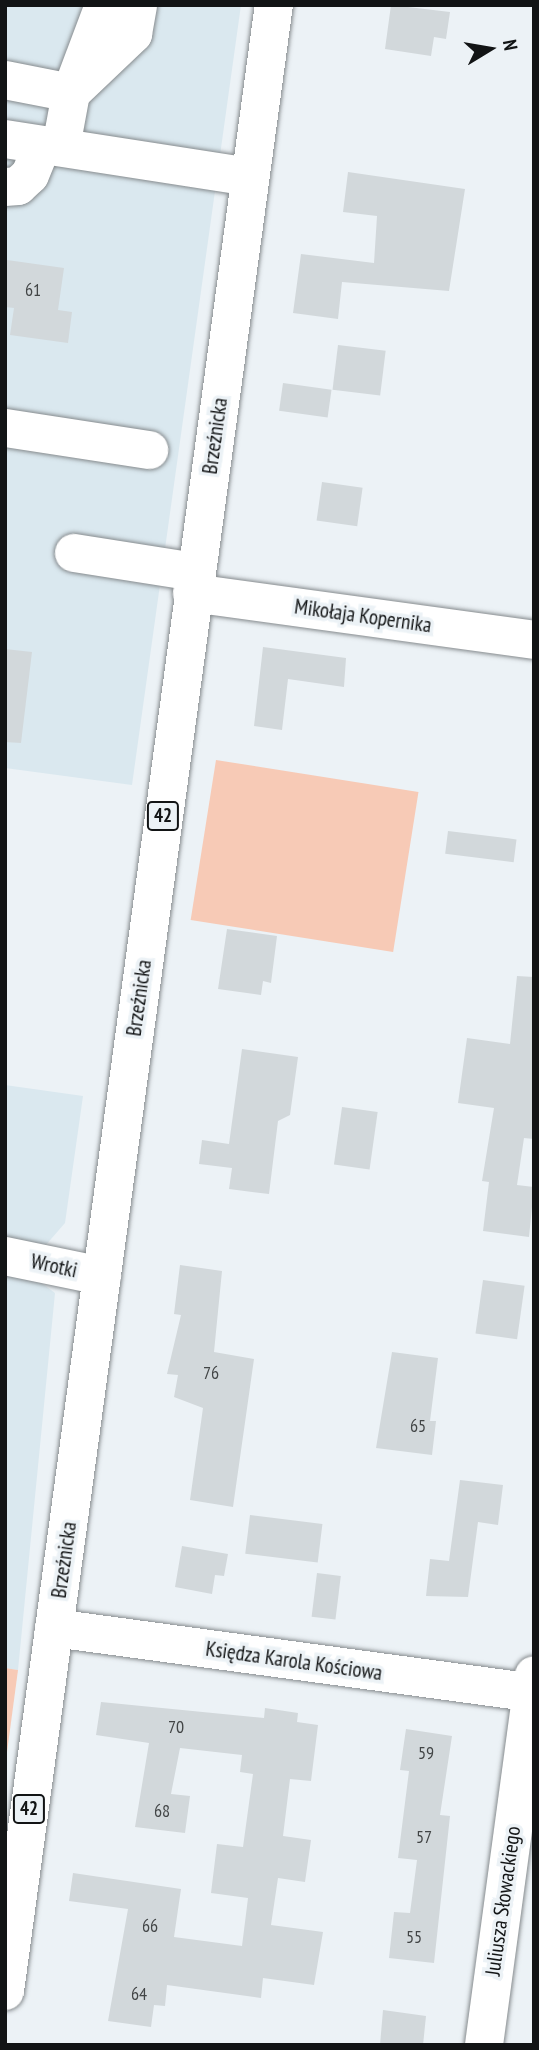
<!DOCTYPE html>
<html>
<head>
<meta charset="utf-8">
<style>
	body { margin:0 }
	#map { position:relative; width:539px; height:2050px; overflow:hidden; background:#ecf2f6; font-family:"PT Sans Narrow",sans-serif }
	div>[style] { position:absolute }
	.built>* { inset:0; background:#dae8ef }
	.green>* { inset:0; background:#f7cab6; transform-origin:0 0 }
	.building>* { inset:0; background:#d2d8db; transform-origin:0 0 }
	.roads { filter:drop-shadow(0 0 2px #868b8e) drop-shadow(0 0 2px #868b8e) }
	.minor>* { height:38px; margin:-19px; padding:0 19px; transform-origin:19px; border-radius:19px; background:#fff }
	.major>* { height:38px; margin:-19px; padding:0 19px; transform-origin:19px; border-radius:19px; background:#fff }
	span { translate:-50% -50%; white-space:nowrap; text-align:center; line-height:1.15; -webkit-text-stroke:7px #ecf2f6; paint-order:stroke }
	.number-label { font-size:18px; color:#424546 }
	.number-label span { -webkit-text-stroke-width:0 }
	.shield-label span { padding:2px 5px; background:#ecf2f6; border:2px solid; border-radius:5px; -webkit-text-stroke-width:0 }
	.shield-label { font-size:19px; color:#121415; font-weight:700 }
	.street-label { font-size:21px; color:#121415 }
	.frame { position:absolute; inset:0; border:7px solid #121415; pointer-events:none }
	.north { position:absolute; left:455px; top:14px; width:70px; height:70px; -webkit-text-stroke:5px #ecf2f6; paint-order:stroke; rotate:79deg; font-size:19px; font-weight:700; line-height:28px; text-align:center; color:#121415 }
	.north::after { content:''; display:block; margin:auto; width:24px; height:32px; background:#121415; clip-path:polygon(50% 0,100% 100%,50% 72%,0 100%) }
</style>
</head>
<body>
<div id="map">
	<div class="built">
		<div style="clip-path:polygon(5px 5px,241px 5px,132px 785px,5px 768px)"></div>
		<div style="clip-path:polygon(5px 1085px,83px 1096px,65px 1223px,38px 1254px,5px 1246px)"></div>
		<div style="clip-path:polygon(5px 1263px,20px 1267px,55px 1293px,18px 1670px,5px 1668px)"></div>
	</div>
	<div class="green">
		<div style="left:216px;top:760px;width:205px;height:162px;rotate:9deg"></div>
		<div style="clip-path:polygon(5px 1668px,18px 1670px,5px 1767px)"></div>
	</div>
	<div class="building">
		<div style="clip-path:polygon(391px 5px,450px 12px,446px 39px,434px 37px,431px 56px,385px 49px)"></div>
		<div style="clip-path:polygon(348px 172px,465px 189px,449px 291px,342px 282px,338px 319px,293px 313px,301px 254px,374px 263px,377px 216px,343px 212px)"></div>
		<div style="clip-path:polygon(7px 260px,64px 268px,58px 310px,72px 312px,68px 343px,10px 335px,14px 308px,5px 307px)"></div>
		<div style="left:338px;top:345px;width:48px;height:45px;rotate:7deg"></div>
		<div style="left:283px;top:383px;width:49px;height:28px;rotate:8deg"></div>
		<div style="left:322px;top:482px;width:41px;height:39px;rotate:8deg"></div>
		<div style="clip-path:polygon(263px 647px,346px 658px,344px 687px,288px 679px,282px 730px,254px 726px)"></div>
		<div style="clip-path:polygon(5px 649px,32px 652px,21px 743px,5px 742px)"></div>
		<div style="left:448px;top:831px;width:69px;height:23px;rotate:7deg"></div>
		<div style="clip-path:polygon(227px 929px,277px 936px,271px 983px,263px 981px,261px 995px,218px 989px)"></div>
		<div style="clip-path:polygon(517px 976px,534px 977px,534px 1139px,524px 1138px,517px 1185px,534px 1187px,529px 1237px,483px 1231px,489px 1182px,482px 1181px,494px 1108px,458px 1103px,467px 1038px,510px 1044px)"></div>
		<div style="clip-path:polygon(242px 1049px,298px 1057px,290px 1115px,278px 1121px,269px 1194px,229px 1189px,232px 1168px,199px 1164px,202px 1140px,229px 1144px)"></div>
		<div style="left:342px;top:1107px;width:36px;height:58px;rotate:8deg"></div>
		<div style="clip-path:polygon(180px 1265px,222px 1271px,214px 1352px,254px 1359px,233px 1507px,190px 1500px,203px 1408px,174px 1397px,178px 1375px,167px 1374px,181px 1315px,174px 1314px)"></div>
		<div style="left:483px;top:1280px;width:42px;height:54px;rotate:8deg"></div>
		<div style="clip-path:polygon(392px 1352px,438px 1358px,430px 1421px,436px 1421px,432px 1455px,376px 1448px)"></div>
		<div style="clip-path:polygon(460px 1480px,503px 1485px,498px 1525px,478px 1522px,468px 1597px,426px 1596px,430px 1559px,449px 1561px)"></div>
		<div style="left:250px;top:1515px;width:73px;height:39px;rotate:7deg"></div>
		<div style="clip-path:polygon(182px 1546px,228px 1554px,224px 1576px,215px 1575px,212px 1594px,175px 1587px)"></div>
		<div style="left:317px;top:1573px;width:24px;height:44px;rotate:7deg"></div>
		<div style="clip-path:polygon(101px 1702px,264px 1718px,265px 1708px,298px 1713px,297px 1722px,318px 1725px,311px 1781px,290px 1779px,283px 1836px,311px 1840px,305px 1882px,278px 1878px,271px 1925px,323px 1932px,314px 1985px,263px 1978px,261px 1998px,167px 1985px,165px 2006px,154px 2005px,151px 2027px,108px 2021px,128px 1909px,69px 1901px,73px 1873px,181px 1889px,174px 1937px,242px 1946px,248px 1898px,211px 1893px,217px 1844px,243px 1847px,253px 1774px,240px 1772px,242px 1755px,180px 1748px,171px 1794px,190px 1796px,185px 1833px,135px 1827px,149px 1743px,96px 1735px)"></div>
		<div style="clip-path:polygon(406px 1729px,452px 1736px,440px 1815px,450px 1816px,434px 1963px,389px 1958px,394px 1912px,410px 1913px,417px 1860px,398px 1858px,409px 1771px,400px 1770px)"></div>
		<div style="clip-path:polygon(383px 2010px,426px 2016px,423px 2045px,380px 2045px)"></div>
	</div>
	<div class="roads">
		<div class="minor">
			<div style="left:5px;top:80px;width:67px;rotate:11.1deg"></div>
			<div style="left:71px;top:93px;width:86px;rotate:-43.6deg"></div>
			<div style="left:133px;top:34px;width:29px;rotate:-80deg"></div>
			<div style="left:5px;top:139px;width:248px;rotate:8.8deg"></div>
			<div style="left:61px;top:147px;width:55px;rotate:-79.5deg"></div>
			<div style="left:71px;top:93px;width:94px;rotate:-69.4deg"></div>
			<div style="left:5px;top:187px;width:13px;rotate:-4deg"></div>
			<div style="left:18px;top:186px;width:16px;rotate:-43deg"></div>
			<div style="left:30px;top:175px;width:32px;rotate:-68deg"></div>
			<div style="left:5px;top:428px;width:146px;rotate:8.7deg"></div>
			<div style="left:74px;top:553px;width:123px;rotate:8.9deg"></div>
			<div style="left:192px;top:593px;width:345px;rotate:7.8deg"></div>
			<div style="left:5px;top:1256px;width:99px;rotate:11.7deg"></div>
			<div style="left:54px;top:1628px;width:484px;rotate:7.7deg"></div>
			<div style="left:484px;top:2045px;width:373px;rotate:-82.3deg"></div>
		</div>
		<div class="major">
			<div style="left:5px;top:1991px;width:2004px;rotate:-82.29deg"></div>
		</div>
	</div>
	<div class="number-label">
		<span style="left:33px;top:290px">61</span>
		<span style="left:211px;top:1373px">76</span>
		<span style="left:418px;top:1426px">65</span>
		<span style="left:176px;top:1727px">70</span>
		<span style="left:426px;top:1753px">59</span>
		<span style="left:162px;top:1811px">68</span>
		<span style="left:424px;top:1837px">57</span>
		<span style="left:150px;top:1926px">66</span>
		<span style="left:414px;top:1937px">55</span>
		<span style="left:139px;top:1994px">64</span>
	</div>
	<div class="shield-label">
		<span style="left:163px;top:816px">42</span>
		<span style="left:29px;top:1809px">42</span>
	</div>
	<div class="street-label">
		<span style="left:215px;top:436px;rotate:-82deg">Brzeźnicka</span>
		<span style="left:363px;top:616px;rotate:8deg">Mikołaja Kopernika</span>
		<span style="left:139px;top:998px;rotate:-82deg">Brzeźnicka</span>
		<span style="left:54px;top:1266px;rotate:12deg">Wrotki</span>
		<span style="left:64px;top:1560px;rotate:-82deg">Brzeźnicka</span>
		<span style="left:294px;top:1661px;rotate:8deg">Księdza Karola Kościowa</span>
		<span style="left:503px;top:1901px;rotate:-82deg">Juliusza Słowackiego</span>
	</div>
	<div class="frame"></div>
	<div class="north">N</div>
</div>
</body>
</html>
